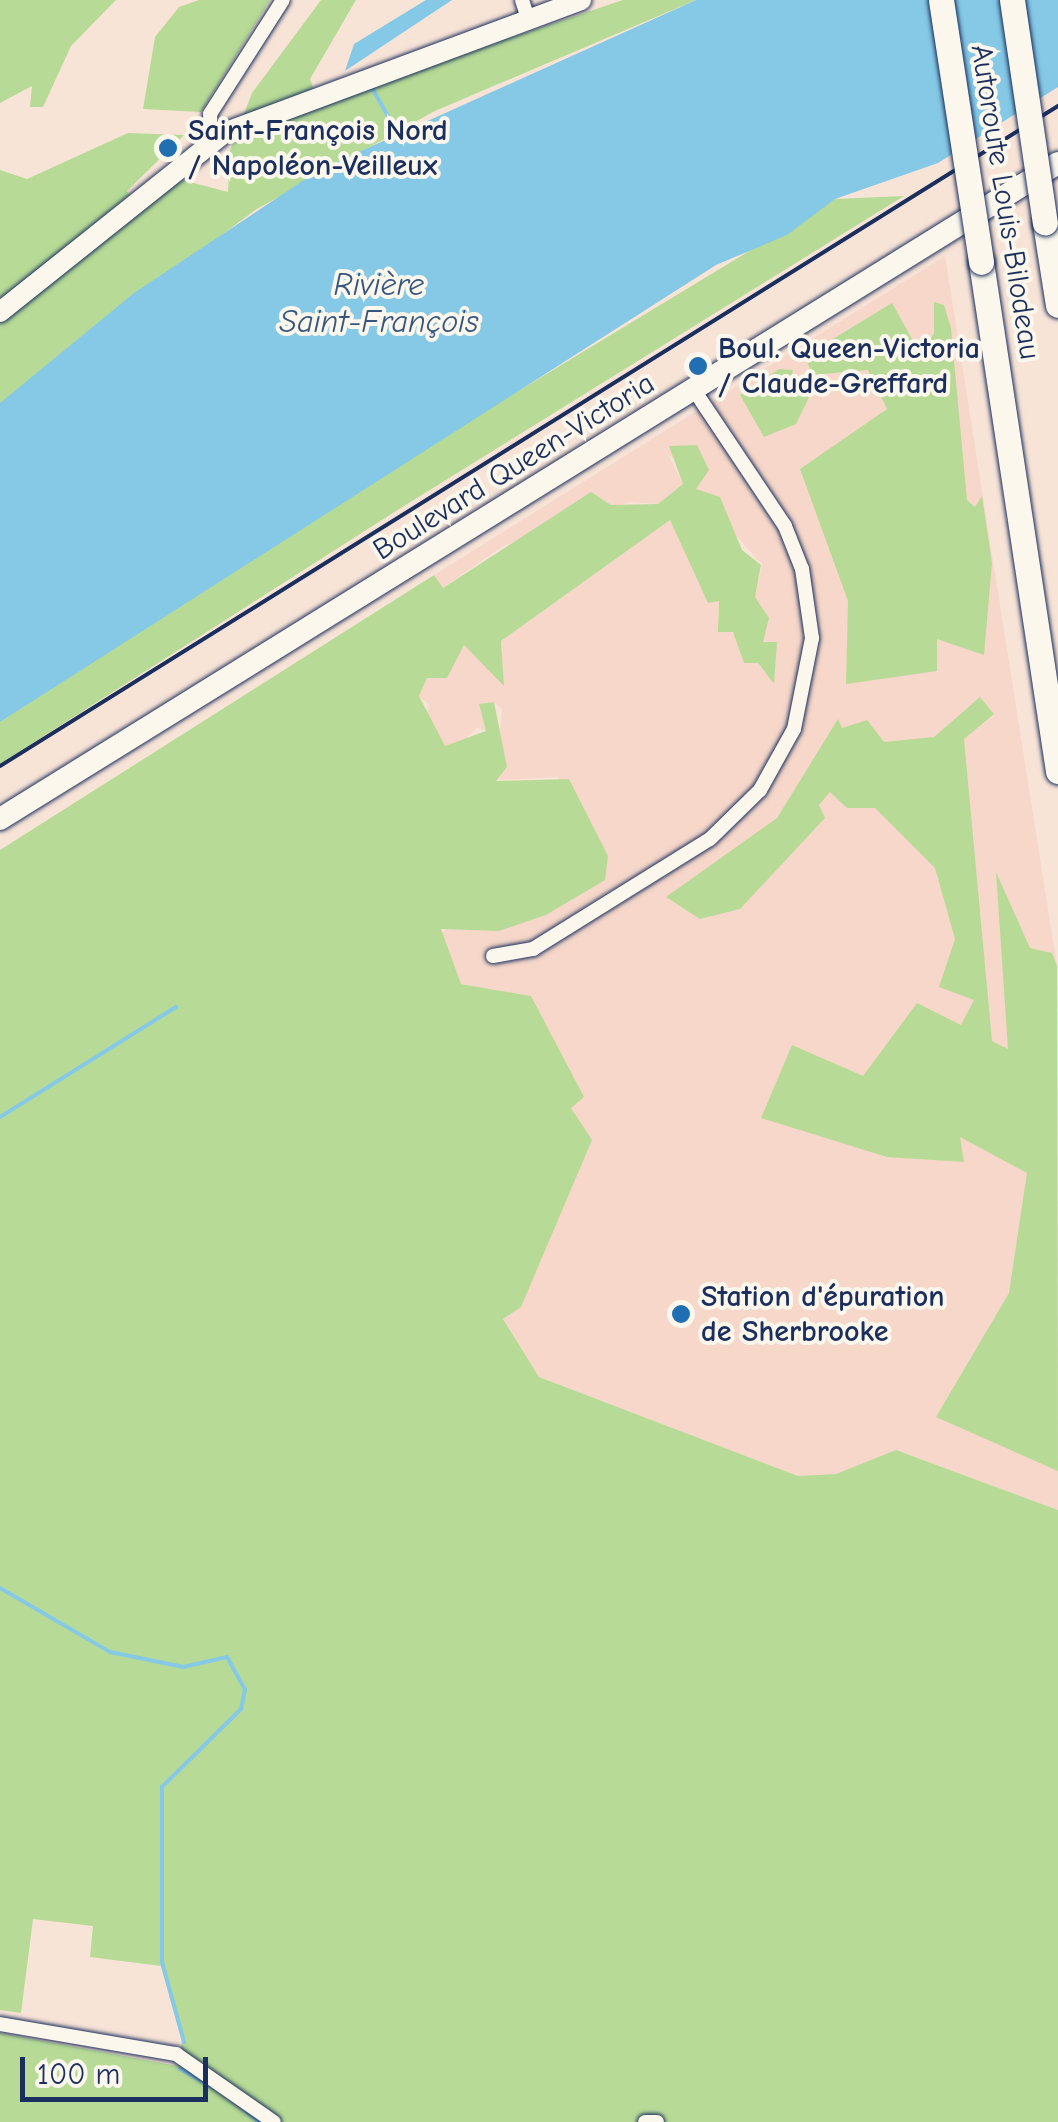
<!DOCTYPE html>
<html>
<head>
<meta charset="utf-8">
<style>
	body { margin:0 }
	#map { position:relative; width:1058px; height:2122px; overflow:hidden; background:#f8e4d7; font-family:"Comic Neue",sans-serif }
	div>[style] { position:absolute }
	.built>* { inset:0; background:#f6d7c9 }
	.green>* { inset:0; background:#b7db96 }
	.water>* { inset:0; background:#85c9e6 }
	.stream>* { height:4px; margin:-2px; padding:0 2px; transform-origin:2px; border-radius:2px; background:#85c9e6 }
	.roads { filter:drop-shadow(0 0 2px #1b2f5e) drop-shadow(0 0 2px #1b2f5e) }
	.street>* { height:14px; margin:-7px; padding:0 7px; transform-origin:7px; border-radius:7px; background:#fbf7ec }
	.secondary>* { height:20px; margin:-10px; padding:0 10px; transform-origin:10px; border-radius:10px; background:#fbf7ec }
	.primary>* { height:22px; margin:-11px; padding:0 11px; transform-origin:11px; border-radius:11px; background:#fbf7ec }
	.highway>* { height:25px; margin:-12.5px; padding:0 12.5px; transform-origin:12.5px; border-radius:12.5px; background:#fbf7ec }
	.rail>* { height:4px; margin:-2px; padding:0 2px; transform-origin:2px; border-radius:2px; background:#1b2f5e }
	.bridges { filter:drop-shadow(0 0 2px #1b2f5e) drop-shadow(0 0 2px #1b2f5e) }
	.highway-bridge>* { height:25px; margin:-12.5px; padding:0 12.5px; transform-origin:12.5px; border-radius:12.5px; background:#fbf7ec }
	.dots>* { width:28px; height:28px; translate:-50% -50%; box-sizing:border-box; border:5px solid #fbf7ec; border-radius:50% }
	span { translate:-50% -50%; white-space:nowrap; text-align:center; line-height:1.15; -webkit-text-stroke:8px #fbf7ec; paint-order:stroke }
	.poi-label { font-size:30px; color:#1b2f5e; font-weight:700 }
	.left { translate:0 -50%; text-align:left }
	.street-label { font-size:30px; color:#1b2f5e }
	.water-label { font-size:32px; color:#365680; font-style:italic }
	.scale { position:absolute; left:20px; top:2057px; width:188px; height:45px; box-sizing:border-box; border:5px solid #1b2f5e; border-top:0; padding-left:12px; font-size:30px; line-height:35px; white-space:nowrap; color:#1b2f5e; -webkit-text-stroke:8px #fbf7ec; paint-order:stroke }
</style>
</head>
<body>
<div id="map">
	<div class="built">
		<div style="clip-path:polygon(945px 256px,1057px 966px,1058px 1510px,896px 1450px,836px 1474px,798px 1476px,539px 1377px,503px 1319px,571px 1108px,531px 996px,461px 984px,439px 937px,451px 923px,536px 918px,599px 841px,558px 777px,496px 780px,502px 709px,494px 702px,479px 705px,487px 731px,477px 728px,461px 743px,445px 746px,425px 723px,429px 704px,419px 696px,427px 678px,464px 645px,503px 682px,501px 641px,670px 520px,719px 601px,718px 616px,773px 682px,776px 642px,763px 642px,755px 597px,762px 565px,696px 489px,699px 479px,668px 454px,683px 484px,658px 504px,630px 502px,505px 545px,442px 588px,434px 575px)"></div>
	</div>
	<div class="green">
		<div style="clip-path:polygon(0 0,116px 0,71px 46px,43px 107px,30px 107px,32px 86px,0 103px)"></div>
		<div style="clip-path:polygon(199px 0,270px 0,201px 112px,143px 109px,155px 37px,179px 7px)"></div>
		<div style="clip-path:polygon(321px 0,356px 0,310px 79px,318px 102px,623px 0,696px 0,435px 111px,255px 210px,0 403px,0 170px,27px 179px,128px 133px,184px 135px,127px 191px,138px 205px,175px 178px,228px 192px,230px 150px,252px 93px)"></div>
		<div style="clip-path:polygon(904px 196px,396px 511px,0 764px,0 722px,360px 487px,835px 199px)"></div>
		<div style="clip-path:polygon(934px 302px,944px 305px,951px 328px,967px 500px,975px 507px,982px 496px,992px 563px,984px 655px,937px 639px,937px 671px,846px 684px,848px 601px,800px 469px,887px 409px,868px 370px,812px 375px,805px 356px,892px 303px,921px 355px,934px 333px)"></div>
		<div style="clip-path:polygon(779px 369px,793px 370px,789px 384px,813px 389px,796px 424px,764px 437px,740px 395px)"></div>
		<div style="clip-path:polygon(697px 445px,709px 470px,696px 489px,720px 497px,742px 550px,761px 565px,755px 597px,769px 618px,763px 642px,777px 642px,774px 684px,758px 663px,744px 663px,733px 632px,718px 632px,719px 601px,708px 603px,670px 520px,501px 641px,504px 686px,464px 645px,447px 678px,427px 678px,419px 696px,445px 746px,486px 731px,479px 704px,494px 702px,507px 767px,496px 781px,569px 779px,608px 856px,605px 880px,546px 915px,499px 931px,441px 929px,461px 984px,531px 996px,584px 1097px,571px 1108px,592px 1140px,521px 1307px,503px 1319px,539px 1377px,798px 1476px,836px 1474px,896px 1450px,1058px 1510px,1058px 2122px,0 2122px,0 2033px,178px 2066px,182px 2041px,161px 1966px,90px 1957px,93px 1926px,33px 1919px,21px 2013px,0 2010px,0 850px,434px 575px,443px 588px,591px 492px,611px 505px,658px 504px,683px 484px,669px 446px)"></div>
		<div style="clip-path:polygon(980px 697px,994px 714px,964px 739px,992px 1041px,1008px 1049px,996px 872px,1030px 948px,1052px 953px,1057px 966px,1058px 1471px,936px 1417px,1009px 1293px,1027px 1173px,960px 1137px,964px 1162px,887px 1157px,761px 1118px,792px 1045px,863px 1076px,917px 1003px,961px 1025px,974px 1000px,939px 987px,955px 939px,935px 868px,875px 808px,847px 808px,830px 792px,819px 805px,825px 818px,740px 909px,700px 919px,666px 897px,777px 818px,838px 719px,842px 728px,867px 720px,884px 742px,934px 737px)"></div>
	</div>
	<div class="water">
		<div style="clip-path:polygon(426px 0,452px 0,345px 71px,354px 44px)"></div>
		<div style="clip-path:polygon(696px 0,1058px 0,1058px 87px,938px 163px,835px 199px,787px 235px,716px 265px,0 722px,0 403px,134px 293px,319px 170px)"></div>
	</div>
	<div class="stream">
		<div style="left:372px;top:88px;width:51px;rotate:60.4deg"></div>
		<div style="left:0;top:1117px;width:208px;rotate:-32deg"></div>
		<div style="left:0;top:1588px;width:127px;rotate:30.2deg"></div>
		<div style="left:110px;top:1652px;width:75px;rotate:11.6deg"></div>
		<div style="left:183px;top:1667px;width:45px;rotate:-12.8deg"></div>
		<div style="left:227px;top:1657px;width:37px;rotate:61deg"></div>
		<div style="left:245px;top:1689px;width:20px;rotate:101deg"></div>
		<div style="left:241px;top:1709px;width:111px;rotate:135.4deg"></div>
		<div style="left:162px;top:1787px;width:175px;rotate:90deg"></div>
		<div style="left:162px;top:1962px;width:83px;rotate:74.6deg"></div>
		<div style="left:180px;top:2069px;width:38px;rotate:29deg"></div>
		<div style="left:241px;top:2106px;width:24px;rotate:42deg"></div>
	</div>
	<div class="roads">
		<div class="street">
			<div style="left:522px;top:0;width:19px;rotate:72deg"></div>
			<div style="left:211px;top:140px;width:26px;rotate:-92deg"></div>
			<div style="left:210px;top:114px;width:135px;rotate:-57.4deg"></div>
			<div style="left:493px;top:956px;width:41px;rotate:-9.9deg"></div>
			<div style="left:533px;top:949px;width:208px;rotate:-31.9deg"></div>
			<div style="left:710px;top:839px;width:70px;rotate:-44.4deg"></div>
			<div style="left:760px;top:790px;width:70px;rotate:-60.9deg"></div>
			<div style="left:794px;top:729px;width:93px;rotate:-78.8deg"></div>
			<div style="left:812px;top:638px;width:70px;rotate:-98.2deg"></div>
			<div style="left:802px;top:569px;width:46px;rotate:-111.6deg"></div>
			<div style="left:785px;top:526px;width:164px;rotate:-123.8deg"></div>
			<div style="left:0;top:2024px;width:179px;rotate:9.7deg"></div>
			<div style="left:176px;top:2054px;width:119px;rotate:34.8deg"></div>
			<div style="left:645px;top:2122px;width:12px"></div>
		</div>
		<div class="secondary">
			<div style="left:0;top:312px;width:287px;rotate:-38.6deg"></div>
			<div style="left:224px;top:133px;width:381px;rotate:-20.4deg"></div>
		</div>
		<div class="primary">
			<div style="left:0;top:819px;width:1245px;rotate:-31.8deg"></div>
		</div>
		<div class="highway">
			<div style="left:1045px;top:223px;width:83px;rotate:81deg"></div>
			<div style="left:981px;top:262px;width:515px;rotate:81.4deg"></div>
		</div>
	</div>
	<div class="rail">
		<div style="left:0;top:766px;width:1247px;rotate:-31.96deg"></div>
	</div>
	<div class="bridges">
		<div class="highway-bridge">
			<div style="left:941px;top:0;width:265px;rotate:81.3deg"></div>
			<div style="left:1012px;top:0;width:225px;rotate:81.6deg"></div>
		</div>
	</div>
	<div class="dots">
		<div style="left:168px;top:148px;background:#1f6fb2"></div>
		<div style="left:698px;top:366px;background:#1f6fb2"></div>
		<div style="left:681px;top:1314px;background:#1f6fb2"></div>
	</div>
	<div class="poi-label">
		<span class="left" style="left:188px;top:148px">Saint-François Nord<br>/ Napoléon-Veilleux</span>
		<span class="left" style="left:718px;top:366px">Boul. Queen-Victoria<br>/ Claude-Greffard</span>
		<span class="left" style="left:701px;top:1314px">Station d'épuration<br>de Sherbrooke</span>
	</div>
	<div class="street-label">
		<span style="left:1005px;top:202px;rotate:81deg">Autoroute Louis-Bilodeau</span>
		<span style="left:514px;top:467px;rotate:-32deg">Boulevard Queen-Victoria</span>
	</div>
	<div class="water-label">
		<span style="left:379px;top:304px">Rivière<br>Saint-François</span>
	</div>
	<div class="scale">100 m</div>
</div>
</body>
</html>
